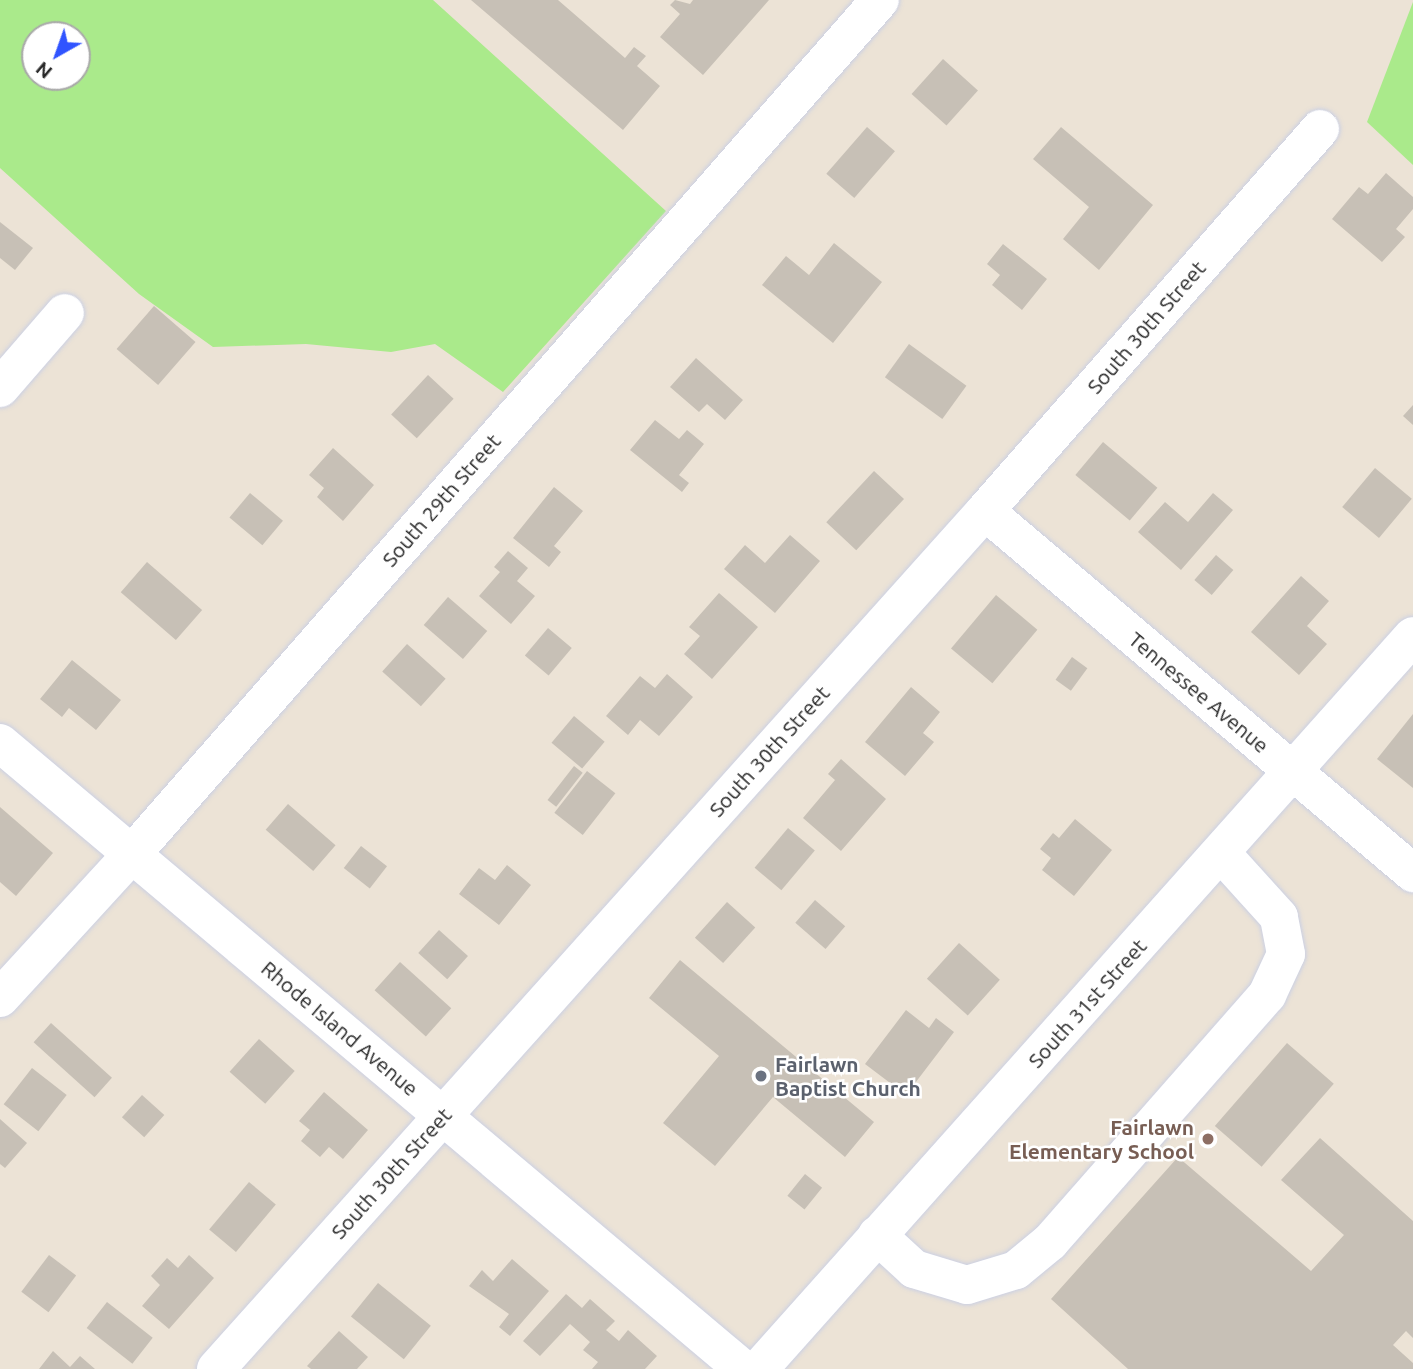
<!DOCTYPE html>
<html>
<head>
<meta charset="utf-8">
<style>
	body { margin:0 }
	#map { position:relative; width:1413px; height:1369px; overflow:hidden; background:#ece3d6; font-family:Ubuntu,sans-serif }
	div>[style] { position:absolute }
	.green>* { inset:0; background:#aaea8b }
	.building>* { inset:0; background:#c7c0b6; transform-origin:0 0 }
	.roads { filter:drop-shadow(0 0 2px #cbd0e3) drop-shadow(0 0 2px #cbd0e3) }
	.minor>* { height:38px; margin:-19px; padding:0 19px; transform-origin:19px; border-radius:19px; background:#fff }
	.dots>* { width:19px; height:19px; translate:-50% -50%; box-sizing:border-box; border:4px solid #fff; border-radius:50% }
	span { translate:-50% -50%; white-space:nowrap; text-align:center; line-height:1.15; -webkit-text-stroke:5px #fff; paint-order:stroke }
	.street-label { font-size:21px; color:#272727 }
	.worship-label { font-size:21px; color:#5b616d; font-weight:700 }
	.left { translate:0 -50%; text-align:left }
	.education-label { font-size:21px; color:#785e54; font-weight:700 }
	.right { translate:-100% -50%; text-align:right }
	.north { position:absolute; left:21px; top:21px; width:70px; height:70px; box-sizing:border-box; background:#fff; border:2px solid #a9a9a9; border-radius:50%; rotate:220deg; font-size:19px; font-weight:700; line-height:28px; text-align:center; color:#272727 }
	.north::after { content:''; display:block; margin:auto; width:24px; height:32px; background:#3054ff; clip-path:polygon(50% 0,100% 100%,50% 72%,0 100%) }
</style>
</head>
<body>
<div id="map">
	<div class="green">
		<div style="clip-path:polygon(evenodd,0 0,433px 0,666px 211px,503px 392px,435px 344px,391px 352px,306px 344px,213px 347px,139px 294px,0 168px,0 0,77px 35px,77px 77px,35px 77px,35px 35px,77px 35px)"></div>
		<div style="clip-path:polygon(1413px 2px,1413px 165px,1367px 122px)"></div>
	</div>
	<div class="building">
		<div style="clip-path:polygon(471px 0,558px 0,625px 58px,634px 47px,646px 56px,637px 66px,660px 86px,623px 130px)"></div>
		<div style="clip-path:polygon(675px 0,690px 4px,693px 0,769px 0,703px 75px,660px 37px,680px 14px,670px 5px)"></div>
		<div style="left:943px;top:59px;width:47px;height:47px;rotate:42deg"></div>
		<div style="left:867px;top:127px;width:37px;height:62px;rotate:41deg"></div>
		<div style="clip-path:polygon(1061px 127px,1153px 205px,1099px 270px,1063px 239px,1089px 207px,1033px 159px)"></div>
		<div style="clip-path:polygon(1386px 173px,1413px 197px,1413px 209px,1396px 229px,1405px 237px,1382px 262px,1332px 219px,1359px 187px,1368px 194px)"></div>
		<div style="clip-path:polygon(0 222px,33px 248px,15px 270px,0 258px)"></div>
		<div style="clip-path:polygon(834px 243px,882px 282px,833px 343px,762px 285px,786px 256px,809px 275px)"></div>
		<div style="clip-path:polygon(1003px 244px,1047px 279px,1022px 310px,992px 285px,1000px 275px,987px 264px)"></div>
		<div style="left:154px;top:306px;width:55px;height:57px;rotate:41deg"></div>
		<div style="left:909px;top:344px;width:71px;height:41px;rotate:36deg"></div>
		<div style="clip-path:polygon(696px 358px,743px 400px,725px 420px,707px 404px,699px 412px,670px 387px)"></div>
		<div style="left:428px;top:375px;width:35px;height:54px;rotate:43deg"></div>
		<div style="clip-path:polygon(1413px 405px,1413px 425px,1403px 416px)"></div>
		<div style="clip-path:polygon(655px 420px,679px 439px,687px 430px,704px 444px,679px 475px,689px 483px,682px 492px,630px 450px)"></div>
		<div style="left:1103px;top:442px;width:71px;height:43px;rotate:40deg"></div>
		<div style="clip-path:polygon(333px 448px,374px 485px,343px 521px,317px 497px,324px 488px,309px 475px)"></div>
		<div style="left:1375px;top:468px;width:48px;height:51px;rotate:40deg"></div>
		<div style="left:874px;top:471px;width:41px;height:70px;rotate:43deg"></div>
		<div style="clip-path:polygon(554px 487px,583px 511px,554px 546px,561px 552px,549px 567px,513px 538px)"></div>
		<div style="left:250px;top:493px;width:43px;height:32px;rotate:40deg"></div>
		<div style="clip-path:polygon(1213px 493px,1233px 510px,1181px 570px,1138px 532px,1165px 502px,1188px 522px)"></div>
		<div style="clip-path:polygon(790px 535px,820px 561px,775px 613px,724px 569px,745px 545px,765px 563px)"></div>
		<div style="clip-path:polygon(508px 551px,528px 568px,517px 581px,535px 596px,511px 624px,479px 596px,500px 572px,494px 567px)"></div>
		<div style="left:1216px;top:555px;width:23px;height:33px;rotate:41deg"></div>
		<div style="left:147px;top:562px;width:73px;height:40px;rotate:41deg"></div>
		<div style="clip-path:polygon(1301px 576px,1329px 601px,1307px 626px,1327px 644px,1299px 675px,1251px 632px)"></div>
		<div style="clip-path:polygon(719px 593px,758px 627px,712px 679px,684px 654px,700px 636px,689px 627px)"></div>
		<div style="left:996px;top:595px;width:54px;height:70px;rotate:40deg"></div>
		<div style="left:448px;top:597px;width:52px;height:37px;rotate:41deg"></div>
		<div style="left:548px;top:628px;width:31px;height:36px;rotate:40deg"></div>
		<div style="left:407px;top:644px;width:52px;height:37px;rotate:42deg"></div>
		<div style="left:1072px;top:657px;width:19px;height:28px;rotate:36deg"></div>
		<div style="clip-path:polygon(72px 660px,121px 700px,96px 730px,69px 708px,62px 717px,40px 699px)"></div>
		<div style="clip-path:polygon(667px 674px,693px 697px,659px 736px,640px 720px,628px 735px,606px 716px,640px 676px,655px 688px)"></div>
		<div style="clip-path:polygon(911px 687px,940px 712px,923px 733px,934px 742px,905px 776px,865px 742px)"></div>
		<div style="clip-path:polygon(1413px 714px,1413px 788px,1377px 759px)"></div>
		<div style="left:574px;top:716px;width:40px;height:35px;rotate:40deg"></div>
		<div style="clip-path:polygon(841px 759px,886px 799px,841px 851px,803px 818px,835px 780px,828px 774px)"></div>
		<div style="left:574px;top:766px;width:11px;height:43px;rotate:38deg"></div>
		<div style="left:587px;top:771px;width:36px;height:53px;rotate:38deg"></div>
		<div style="left:288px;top:804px;width:63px;height:34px;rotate:41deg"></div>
		<div style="clip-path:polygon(0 807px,53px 853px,16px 896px,0 882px)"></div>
		<div style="clip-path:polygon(1075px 819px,1112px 850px,1074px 896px,1042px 870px,1051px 858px,1040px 849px,1053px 833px,1059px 838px)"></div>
		<div style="left:788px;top:828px;width:35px;height:52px;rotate:40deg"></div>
		<div style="left:361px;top:846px;width:33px;height:28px;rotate:38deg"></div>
		<div style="clip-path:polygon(507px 865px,531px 885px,499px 925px,459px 894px,479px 868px,495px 880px)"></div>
		<div style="left:815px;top:900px;width:40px;height:30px;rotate:41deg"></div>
		<div style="left:727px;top:902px;width:38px;height:48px;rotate:42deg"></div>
		<div style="left:439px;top:930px;width:39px;height:31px;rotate:42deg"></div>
		<div style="left:959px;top:943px;width:55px;height:48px;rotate:42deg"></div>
		<div style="clip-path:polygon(680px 960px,874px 1122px,845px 1157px,773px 1097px,715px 1166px,663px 1123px,719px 1056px,649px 998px)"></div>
		<div style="left:400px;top:962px;width:69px;height:38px;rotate:42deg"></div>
		<div style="clip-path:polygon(906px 1010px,929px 1028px,936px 1018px,954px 1032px,906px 1095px,865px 1064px)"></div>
		<div style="left:51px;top:1023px;width:82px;height:26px;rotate:42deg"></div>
		<div style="left:259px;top:1039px;width:48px;height:44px;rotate:42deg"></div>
		<div style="left:1287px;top:1043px;width:62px;height:110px;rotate:41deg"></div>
		<div style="left:32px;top:1068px;width:44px;height:46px;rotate:38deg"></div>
		<div style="clip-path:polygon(324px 1092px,368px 1130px,343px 1159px,329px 1147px,320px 1157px,301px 1141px,310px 1130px,299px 1121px)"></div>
		<div style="left:142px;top:1095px;width:30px;height:30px;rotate:42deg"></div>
		<div style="clip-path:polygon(0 1119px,27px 1143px,5px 1168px,0 1164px)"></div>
		<div style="clip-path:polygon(1320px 1138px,1413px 1221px,1413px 1338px,1406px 1331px,1393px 1345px,1413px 1363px,1413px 1369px,1128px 1369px,1051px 1299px,1178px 1157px,1311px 1271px,1344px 1235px,1281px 1180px)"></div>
		<div style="left:805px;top:1174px;width:22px;height:28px;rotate:39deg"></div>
		<div style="left:249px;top:1182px;width:35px;height:62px;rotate:40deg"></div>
		<div style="left:49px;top:1255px;width:34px;height:46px;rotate:37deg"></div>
		<div style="clip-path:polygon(189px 1255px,214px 1278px,169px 1329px,142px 1306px,160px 1285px,151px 1276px,167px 1258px,178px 1268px)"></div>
		<div style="clip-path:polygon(512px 1259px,549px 1291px,510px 1336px,499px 1327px,509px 1314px,469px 1286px,482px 1270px,493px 1281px)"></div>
		<div style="left:378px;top:1283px;width:68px;height:43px;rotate:39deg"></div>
		<div style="clip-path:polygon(566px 1294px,582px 1308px,590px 1299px,615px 1321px,606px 1330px,619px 1341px,628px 1330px,657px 1356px,645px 1369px,592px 1369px,598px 1362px,583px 1350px,590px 1342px,570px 1324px,540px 1356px,523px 1341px)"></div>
		<div style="left:107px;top:1302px;width:58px;height:33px;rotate:38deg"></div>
		<div style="clip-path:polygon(339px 1331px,368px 1357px,357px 1369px,311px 1369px,307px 1366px)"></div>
		<div style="clip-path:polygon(53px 1351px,70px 1367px,80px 1356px,95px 1369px,39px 1369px)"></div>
	</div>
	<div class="roads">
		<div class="minor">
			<div style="left:0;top:388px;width:99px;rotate:-49.1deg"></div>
			<div style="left:985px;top:511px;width:561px;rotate:40.22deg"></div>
			<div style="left:0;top:743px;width:972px;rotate:40.12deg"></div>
			<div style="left:0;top:998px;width:195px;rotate:-47.5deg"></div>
			<div style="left:132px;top:854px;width:1135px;rotate:-48.79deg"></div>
			<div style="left:877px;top:1235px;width:50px;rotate:42.6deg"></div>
			<div style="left:914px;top:1269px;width:55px;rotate:16.8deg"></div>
			<div style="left:967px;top:1285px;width:51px;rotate:-17deg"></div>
			<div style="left:1016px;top:1270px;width:44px;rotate:-39.5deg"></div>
			<div style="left:1050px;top:1242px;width:329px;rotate:-48.7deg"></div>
			<div style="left:1267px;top:995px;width:45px;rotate:-65.1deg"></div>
			<div style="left:1286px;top:954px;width:38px;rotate:-101deg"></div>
			<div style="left:1279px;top:917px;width:85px;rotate:-132.1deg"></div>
			<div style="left:216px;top:1369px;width:1152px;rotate:-48.13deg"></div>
			<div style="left:985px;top:511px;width:508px;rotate:-48.75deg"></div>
			<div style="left:759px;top:1369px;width:982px;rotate:-48.26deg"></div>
		</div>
	</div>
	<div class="dots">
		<div style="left:761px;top:1076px;background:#6b7280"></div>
		<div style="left:1208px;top:1139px;background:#8d6e63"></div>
	</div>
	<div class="street-label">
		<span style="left:1146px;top:327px;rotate:-49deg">South 30th Street</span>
		<span style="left:441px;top:500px;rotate:-49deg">South 29th Street</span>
		<span style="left:1199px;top:692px;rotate:40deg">Tennessee Avenue</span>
		<span style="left:769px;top:751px;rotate:-48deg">South 30th Street</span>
		<span style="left:1087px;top:1003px;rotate:-48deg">South 31st Street</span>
		<span style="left:340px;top:1028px;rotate:40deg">Rhode Island Avenue</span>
		<span style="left:391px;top:1173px;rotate:-48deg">South 30th Street</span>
	</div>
	<div class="worship-label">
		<span class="left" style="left:775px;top:1076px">Fairlawn<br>Baptist Church</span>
	</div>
	<div class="education-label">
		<span class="right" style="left:1194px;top:1139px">Fairlawn<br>Elementary School</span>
	</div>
	<div class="north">N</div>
</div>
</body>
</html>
